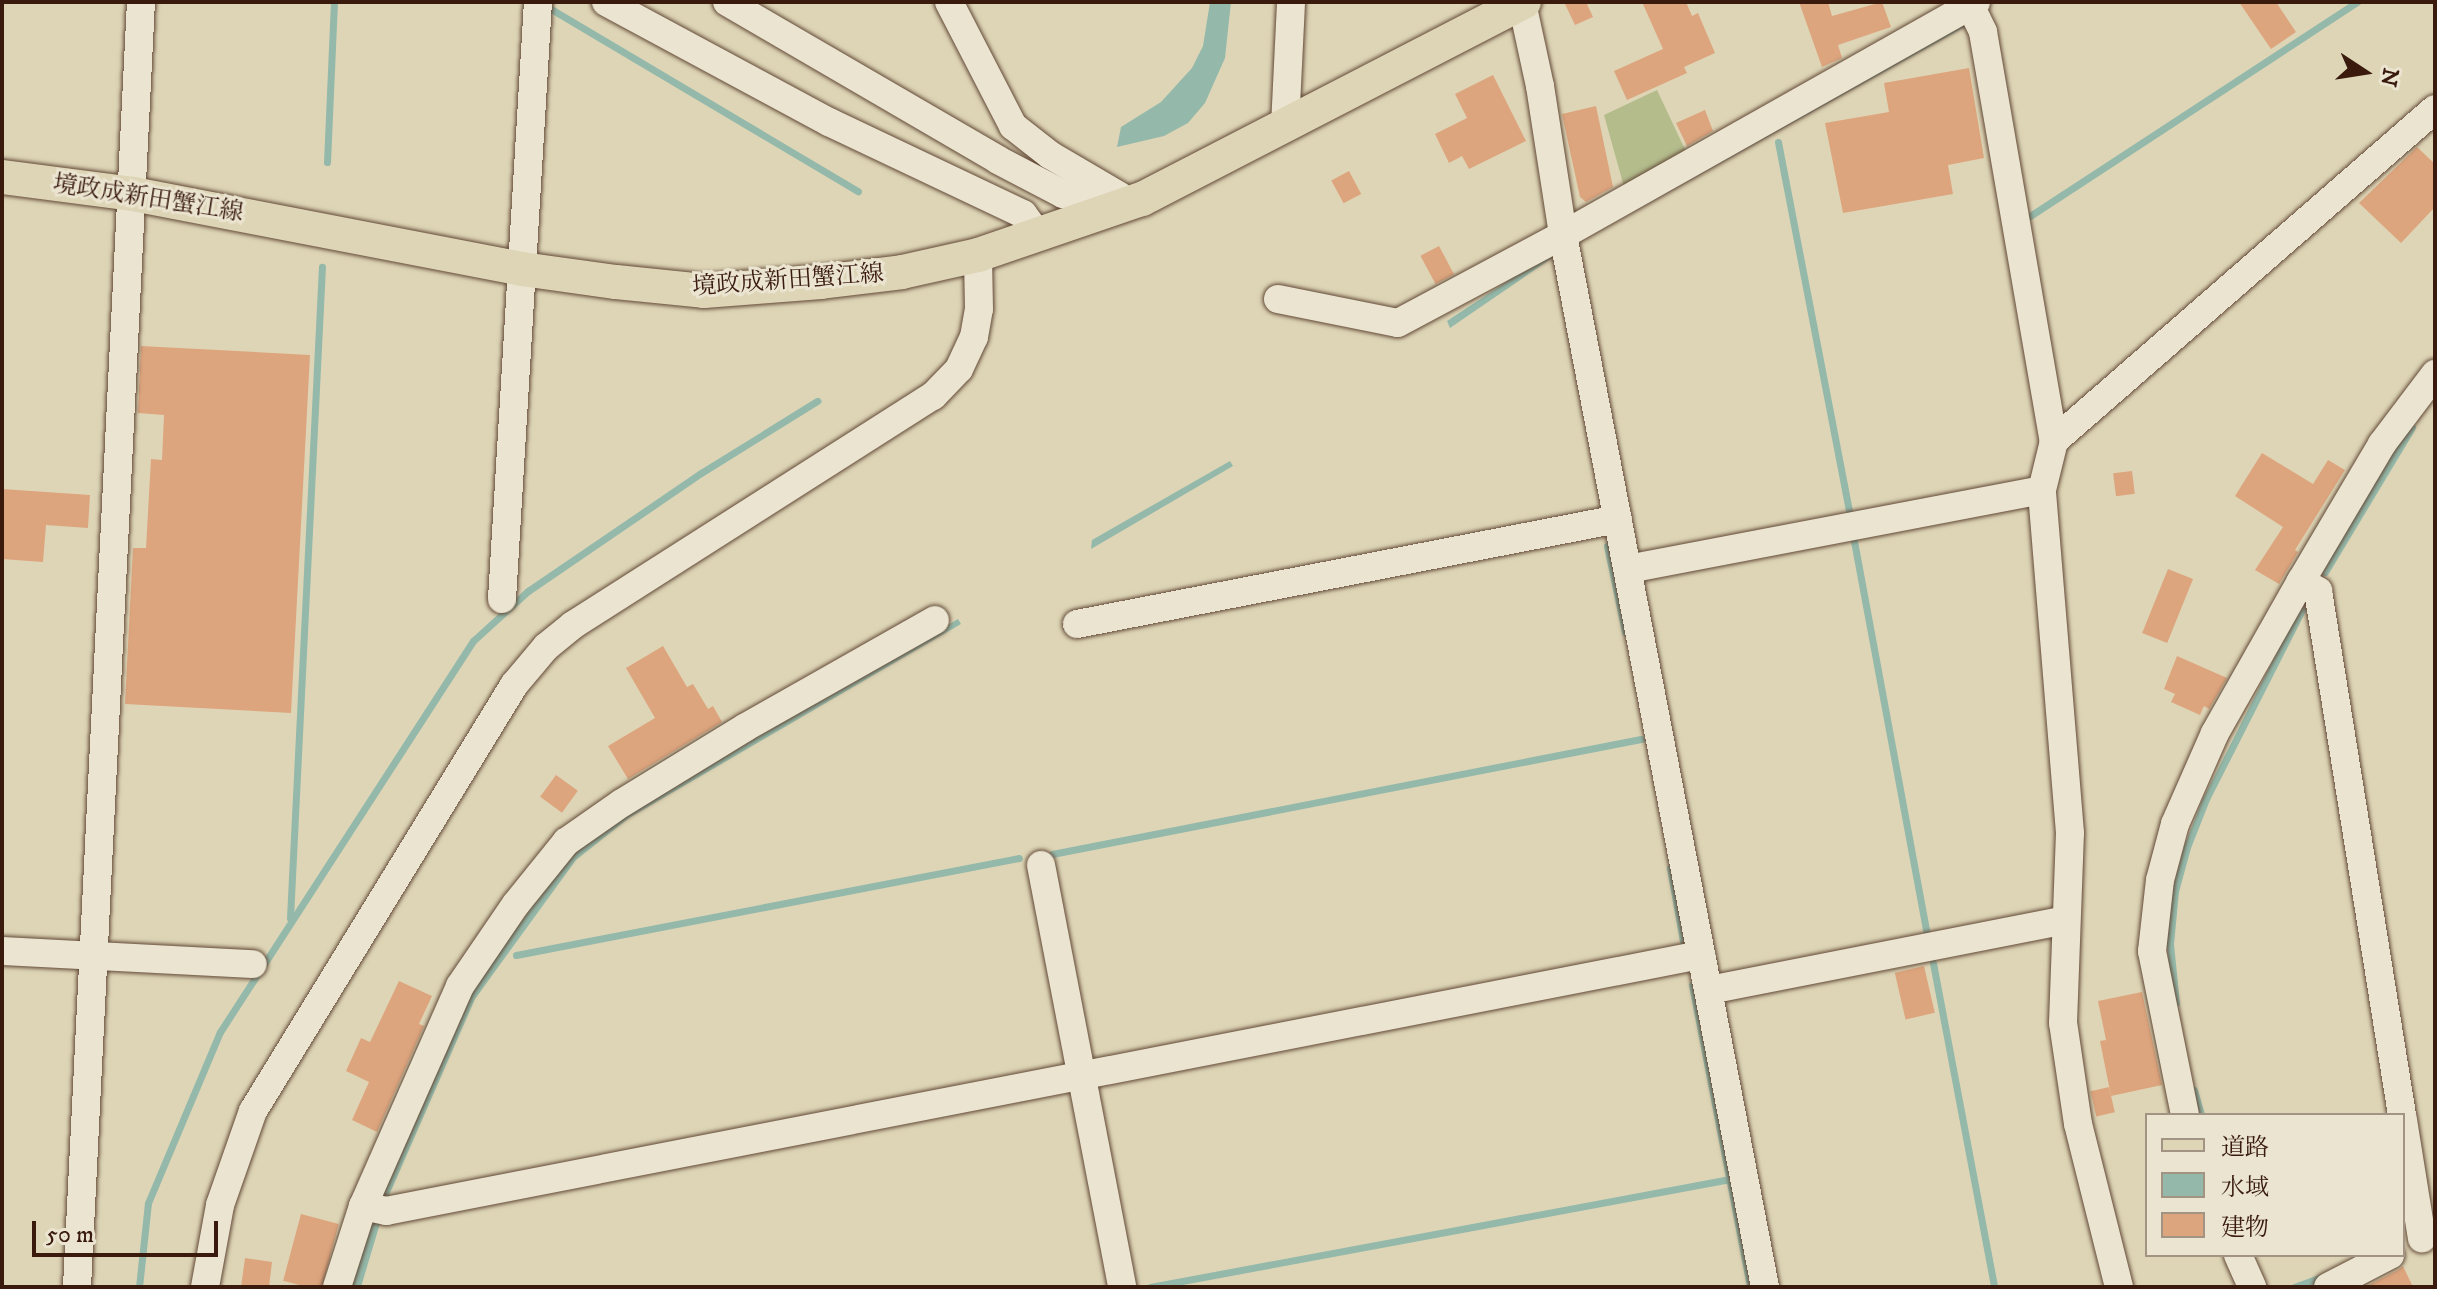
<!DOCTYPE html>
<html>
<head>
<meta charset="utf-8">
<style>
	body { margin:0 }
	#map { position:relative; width:2437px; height:1289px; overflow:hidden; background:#ded5b6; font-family:"IM FELL DW Pica","Noto Serif JP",serif }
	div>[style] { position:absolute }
	.green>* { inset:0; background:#b4bc8c }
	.water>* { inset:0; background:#94b9aa }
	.stream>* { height:7px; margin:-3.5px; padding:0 3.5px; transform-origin:3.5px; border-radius:3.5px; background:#94b9aa }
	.building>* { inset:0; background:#dda57e; transform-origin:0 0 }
	.roads { filter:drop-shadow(0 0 2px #624937) drop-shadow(0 0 2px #624937) }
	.minor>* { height:28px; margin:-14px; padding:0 14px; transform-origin:14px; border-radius:14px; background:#eae4d0 }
	.major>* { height:34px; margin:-17px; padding:0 17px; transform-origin:17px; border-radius:17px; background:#ded5b6 }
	span { translate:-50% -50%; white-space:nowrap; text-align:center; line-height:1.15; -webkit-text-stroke:6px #eae4d0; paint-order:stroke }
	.street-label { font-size:24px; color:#391a0d }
	.frame { position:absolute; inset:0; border:4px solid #391a0d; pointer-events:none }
	.legend { position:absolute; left:2145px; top:1113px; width:260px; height:144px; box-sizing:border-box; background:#eae4d0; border:2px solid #a39382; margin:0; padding:10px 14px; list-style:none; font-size:24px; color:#391a0d }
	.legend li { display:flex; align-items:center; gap:16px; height:40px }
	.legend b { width:40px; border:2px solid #a39382 }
	.north { position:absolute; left:2325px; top:32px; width:80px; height:80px; -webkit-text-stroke:6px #eae4d0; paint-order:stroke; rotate:102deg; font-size:22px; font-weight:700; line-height:32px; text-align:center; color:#391a0d }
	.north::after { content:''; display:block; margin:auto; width:28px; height:36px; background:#391a0d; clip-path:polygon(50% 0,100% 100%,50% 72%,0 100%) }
	.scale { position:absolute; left:32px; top:1221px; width:186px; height:36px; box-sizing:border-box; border:4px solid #391a0d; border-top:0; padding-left:10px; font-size:24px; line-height:28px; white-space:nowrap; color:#391a0d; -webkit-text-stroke:6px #eae4d0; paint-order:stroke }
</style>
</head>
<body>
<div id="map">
	<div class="green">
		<div style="clip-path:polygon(1657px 90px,1689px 158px,1626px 194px,1604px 115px)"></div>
	</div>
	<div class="water">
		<div style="clip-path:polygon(1210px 2px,1231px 2px,1225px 58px,1205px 103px,1188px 123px,1164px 136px,1117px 147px,1121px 127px,1161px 102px,1192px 68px,1203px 46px)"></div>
		<div style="clip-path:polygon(1960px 20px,1965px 27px,1577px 243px)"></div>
		<div style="clip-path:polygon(1555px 250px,1555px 256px,1450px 328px,1447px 321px)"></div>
		<div style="clip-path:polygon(1230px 461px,1233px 466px,1091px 549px,1092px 540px)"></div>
		<div style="clip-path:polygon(958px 619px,961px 624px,629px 818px,576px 860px,475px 999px,387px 1200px,361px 1287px,349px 1287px,369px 1215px,467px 991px,586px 838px)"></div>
	</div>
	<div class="stream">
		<div style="left:551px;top:9px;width:357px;rotate:30.7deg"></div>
		<div style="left:1778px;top:142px;width:374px;rotate:79.1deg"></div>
		<div style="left:327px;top:162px;width:160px;rotate:-87.5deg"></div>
		<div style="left:2030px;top:216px;width:391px;rotate:-33.2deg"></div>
		<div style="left:1854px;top:541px;width:399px;rotate:79.5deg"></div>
		<div style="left:1607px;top:546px;width:88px;rotate:78.2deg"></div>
		<div style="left:2325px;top:572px;width:169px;rotate:-59deg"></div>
		<div style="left:1052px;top:854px;width:600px;rotate:-11.05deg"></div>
		<div style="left:1670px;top:868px;width:74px;rotate:79.9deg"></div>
		<div style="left:290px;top:918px;width:652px;rotate:-87.19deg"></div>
		<div style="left:516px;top:955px;width:512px;rotate:-10.92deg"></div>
		<div style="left:1933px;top:963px;width:330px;rotate:79.3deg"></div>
		<div style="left:1692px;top:985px;width:308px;rotate:79.1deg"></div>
		<div style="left:2176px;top:1003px;width:59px;rotate:-95.8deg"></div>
		<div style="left:2170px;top:944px;width:53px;rotate:-84.6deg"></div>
		<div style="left:2175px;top:891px;width:46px;rotate:-74.7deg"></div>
		<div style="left:2187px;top:847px;width:52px;rotate:-68.4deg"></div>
		<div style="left:2206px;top:799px;width:212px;rotate:-63.1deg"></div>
		<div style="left:2194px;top:1090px;width:26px;rotate:74deg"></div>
		<div style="left:139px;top:1287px;width:84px;rotate:-83.9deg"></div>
		<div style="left:148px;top:1203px;width:186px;rotate:-67.2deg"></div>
		<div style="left:220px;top:1032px;width:466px;rotate:-57.1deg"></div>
		<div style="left:473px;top:641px;width:74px;rotate:-42.3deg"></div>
		<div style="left:528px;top:591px;width:209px;rotate:-34.3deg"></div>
		<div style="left:701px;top:473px;width:137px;rotate:-31.8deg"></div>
		<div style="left:1150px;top:1287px;width:590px;rotate:-10.55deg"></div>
		<div style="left:2294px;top:1287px;width:30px;rotate:-20deg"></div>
	</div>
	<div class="building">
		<div style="clip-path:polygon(1564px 2px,1586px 2px,1593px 17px,1575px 25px)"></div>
		<div style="clip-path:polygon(1642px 2px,1686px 2px,1692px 16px,1698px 13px,1715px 53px,1684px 67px,1687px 73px,1627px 100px,1614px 71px,1663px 49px)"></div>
		<div style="clip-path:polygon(1799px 2px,1828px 2px,1832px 16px,1882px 2px,1891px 27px,1838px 45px,1842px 58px,1822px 67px)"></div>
		<div style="clip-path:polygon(2239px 2px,2276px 2px,2296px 32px,2271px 49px)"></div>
		<div style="clip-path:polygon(1969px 68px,1984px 158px,1948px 165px,1953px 194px,1843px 213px,1825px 123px,1889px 112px,1884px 83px)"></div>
		<div style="clip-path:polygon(1493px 75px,1526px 141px,1469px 169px,1462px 156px,1449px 163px,1435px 134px,1467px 118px,1455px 94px)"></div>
		<div style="clip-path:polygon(1596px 106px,1613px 187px,1586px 202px,1580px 197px,1562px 114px)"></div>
		<div style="clip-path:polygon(1705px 110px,1713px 131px,1687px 146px,1676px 123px)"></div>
		<div style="clip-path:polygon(2417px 147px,2435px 164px,2435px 207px,2401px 243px,2359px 203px)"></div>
		<div style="left:1349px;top:171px;width:26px;height:20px;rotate:62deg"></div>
		<div style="left:1439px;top:246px;width:32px;height:21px;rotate:62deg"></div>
		<div style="clip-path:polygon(141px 346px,310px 355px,291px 713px,125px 704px,133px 548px,146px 548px,151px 459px,162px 460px,164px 415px,138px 413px)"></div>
		<div style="clip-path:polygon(2262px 453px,2313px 484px,2328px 460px,2345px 470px,2295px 550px,2298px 552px,2279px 584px,2255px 570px,2283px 527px,2235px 496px)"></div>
		<div style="left:2132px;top:471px;width:23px;height:19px;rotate:83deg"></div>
		<div style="clip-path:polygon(2px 489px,90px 495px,88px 528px,46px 525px,43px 562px,2px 559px)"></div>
		<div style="left:2168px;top:569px;width:27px;height:69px;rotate:22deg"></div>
		<div style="clip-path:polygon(663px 646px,687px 687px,693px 684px,708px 709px,713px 706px,722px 722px,628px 779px,608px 746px,655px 718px,626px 668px)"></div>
		<div style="clip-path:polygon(2177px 656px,2227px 678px,2209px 709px,2204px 706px,2200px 715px,2171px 702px,2175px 694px,2164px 689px)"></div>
		<div style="left:556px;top:775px;width:27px;height:27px;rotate:36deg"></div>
		<div style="left:1924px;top:966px;width:48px;height:30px;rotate:77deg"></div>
		<div style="clip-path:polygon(399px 981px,432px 996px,419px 1024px,424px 1026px,377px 1132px,352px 1120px,369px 1082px,346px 1071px,361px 1038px,370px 1042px)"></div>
		<div style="clip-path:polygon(2142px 992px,2162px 1085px,2111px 1096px,2100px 1041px,2106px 1040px,2098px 1001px)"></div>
		<div style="left:2109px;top:1087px;width:26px;height:19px;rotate:77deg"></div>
		<div style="left:301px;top:1214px;width:39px;height:69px;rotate:15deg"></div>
		<div style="clip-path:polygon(245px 1258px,272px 1262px,269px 1287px,241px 1287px)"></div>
		<div style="clip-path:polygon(2403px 1266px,2413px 1287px,2365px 1287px,2398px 1270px)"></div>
	</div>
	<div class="roads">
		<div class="minor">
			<div style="left:606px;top:2px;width:253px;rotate:28.3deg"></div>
			<div style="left:829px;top:122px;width:215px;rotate:25.4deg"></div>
			<div style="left:1023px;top:214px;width:27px;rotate:54deg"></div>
			<div style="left:727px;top:2px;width:314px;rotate:30.2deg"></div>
			<div style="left:998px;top:160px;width:73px;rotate:27.6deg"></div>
			<div style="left:1063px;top:194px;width:69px;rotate:7.5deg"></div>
			<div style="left:949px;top:2px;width:140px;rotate:62.7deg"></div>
			<div style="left:1013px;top:126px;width:47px;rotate:38.1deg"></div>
			<div style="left:1050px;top:155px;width:81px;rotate:30.4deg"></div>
			<div style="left:1522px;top:3px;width:85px;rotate:77.8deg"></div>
			<div style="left:1540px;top:86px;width:151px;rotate:81.2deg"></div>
			<div style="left:1563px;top:235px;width:1071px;rotate:79.13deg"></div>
			<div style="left:1970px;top:5px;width:30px;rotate:64deg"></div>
			<div style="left:1983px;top:32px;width:415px;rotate:80.2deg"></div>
			<div style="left:1285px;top:126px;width:124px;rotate:-87.2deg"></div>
			<div style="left:1278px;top:299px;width:122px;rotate:11.3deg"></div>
			<div style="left:1398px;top:323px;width:187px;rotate:-28.1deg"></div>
			<div style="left:1563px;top:235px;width:474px;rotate:-29.4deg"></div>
			<div style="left:1628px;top:569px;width:421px;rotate:-10.8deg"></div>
			<div style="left:2301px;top:581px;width:20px;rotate:30deg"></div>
			<div style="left:2318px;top:591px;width:531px;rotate:80.89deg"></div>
			<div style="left:502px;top:599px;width:598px;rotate:-86.55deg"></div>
			<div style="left:1077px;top:624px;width:551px;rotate:-10.98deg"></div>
			<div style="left:1041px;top:865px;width:430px;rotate:79.1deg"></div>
			<div style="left:2px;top:951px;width:251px;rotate:3deg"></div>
			<div style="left:1709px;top:990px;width:363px;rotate:-11.1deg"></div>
			<div style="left:2185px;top:1115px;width:167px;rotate:-101.4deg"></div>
			<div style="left:2152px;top:951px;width:71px;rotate:-83.6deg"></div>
			<div style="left:2160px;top:880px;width:58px;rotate:-75deg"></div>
			<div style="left:2175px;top:824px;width:99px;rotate:-66.3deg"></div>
			<div style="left:2215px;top:733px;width:175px;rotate:-60.5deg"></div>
			<div style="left:2301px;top:581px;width:159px;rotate:-59.4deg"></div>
			<div style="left:2382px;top:444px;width:88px;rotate:-52.9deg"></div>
			<div style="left:2403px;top:1120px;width:120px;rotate:80.9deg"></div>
			<div style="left:363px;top:1206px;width:24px;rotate:12deg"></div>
			<div style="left:386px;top:1211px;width:1340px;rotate:-11.02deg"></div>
			<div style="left:2238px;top:1255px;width:35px;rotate:66deg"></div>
			<div style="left:77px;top:1287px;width:1287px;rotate:-87.15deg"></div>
			<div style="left:205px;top:1287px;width:83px;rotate:-79.6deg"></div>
			<div style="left:220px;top:1205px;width:100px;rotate:-70.7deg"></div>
			<div style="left:253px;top:1111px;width:500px;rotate:-58.5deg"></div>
			<div style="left:514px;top:685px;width:50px;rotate:-49.9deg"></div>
			<div style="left:546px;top:647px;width:35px;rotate:-39deg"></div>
			<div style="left:573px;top:625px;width:427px;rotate:-32.5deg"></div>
			<div style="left:933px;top:396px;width:37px;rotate:-46deg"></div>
			<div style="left:959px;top:369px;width:35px;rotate:-65deg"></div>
			<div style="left:974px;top:337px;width:28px;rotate:-80deg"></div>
			<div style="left:979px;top:309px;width:54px;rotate:-91.1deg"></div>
			<div style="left:337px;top:1287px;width:85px;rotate:-72.2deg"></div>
			<div style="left:363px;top:1206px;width:240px;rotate:-66.2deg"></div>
			<div style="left:460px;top:986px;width:99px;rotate:-55.7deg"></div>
			<div style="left:516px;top:904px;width:80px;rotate:-51.1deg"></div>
			<div style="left:566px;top:842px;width:68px;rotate:-34.9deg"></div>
			<div style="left:622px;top:803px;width:145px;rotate:-31.5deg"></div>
			<div style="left:746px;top:727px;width:217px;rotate:-29.5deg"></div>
			<div style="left:2119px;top:1287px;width:168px;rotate:-104.1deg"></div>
			<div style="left:2078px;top:1124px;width:102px;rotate:-98.4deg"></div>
			<div style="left:2063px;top:1023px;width:190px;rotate:-87.9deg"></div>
			<div style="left:2070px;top:833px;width:344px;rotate:-94.7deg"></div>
			<div style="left:2042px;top:490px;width:50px;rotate:-76.2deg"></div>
			<div style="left:2054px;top:441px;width:505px;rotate:-41.07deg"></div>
			<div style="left:2328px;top:1287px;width:70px;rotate:-27.3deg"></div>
		</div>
		<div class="major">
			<div style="left:2px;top:177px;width:132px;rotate:7.4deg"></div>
			<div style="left:133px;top:194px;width:396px;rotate:10.9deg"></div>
			<div style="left:522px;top:269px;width:95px;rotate:7.9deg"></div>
			<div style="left:616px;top:282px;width:88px;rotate:5.8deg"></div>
			<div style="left:704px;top:291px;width:117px;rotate:-4.4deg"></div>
			<div style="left:821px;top:282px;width:82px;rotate:-7deg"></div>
			<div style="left:902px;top:272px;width:78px;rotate:-12.6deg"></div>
			<div style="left:978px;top:255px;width:173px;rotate:-18.9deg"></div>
			<div style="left:1142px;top:199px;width:430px;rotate:-27.3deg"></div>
		</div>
	</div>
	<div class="street-label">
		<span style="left:148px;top:199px;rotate:9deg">境政成新田蟹江線</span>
		<span style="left:788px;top:281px;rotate:-4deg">境政成新田蟹江線</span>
	</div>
	<div class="frame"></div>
	<ul class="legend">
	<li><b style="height:10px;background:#ded5b6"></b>道路</li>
	<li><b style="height:22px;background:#94b9aa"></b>水域</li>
	<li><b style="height:22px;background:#dda57e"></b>建物</li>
	</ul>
	<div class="north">N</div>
	<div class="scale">50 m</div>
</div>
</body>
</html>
